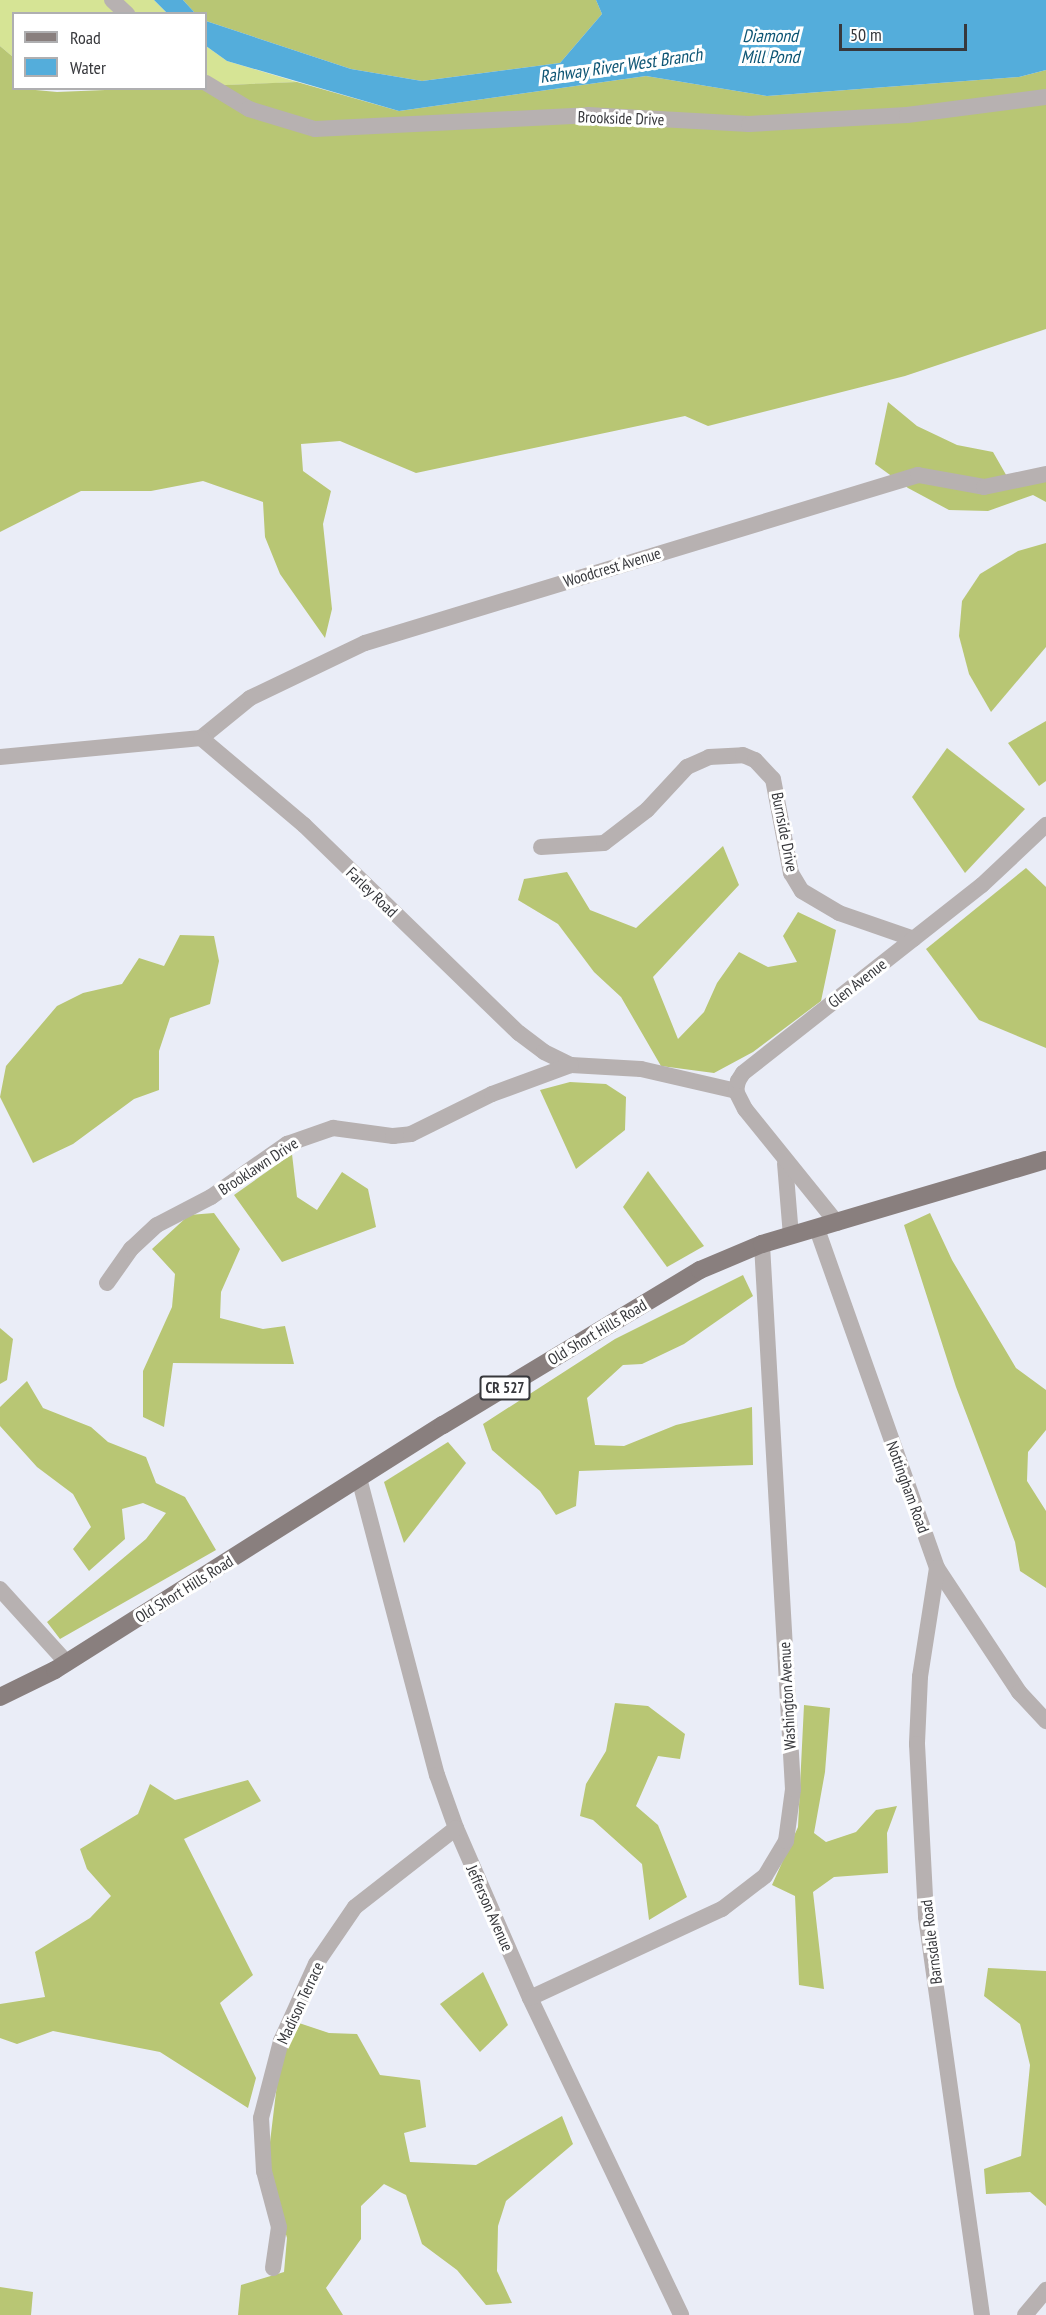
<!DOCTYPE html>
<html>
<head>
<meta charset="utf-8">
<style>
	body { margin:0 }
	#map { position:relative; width:1046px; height:2315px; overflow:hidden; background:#eaedf7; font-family:"PT Sans Narrow",sans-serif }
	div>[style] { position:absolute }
	.green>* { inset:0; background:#d6e495 }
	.forest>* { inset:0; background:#b8c674 }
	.water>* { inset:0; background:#54addb }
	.minor>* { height:16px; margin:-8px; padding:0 8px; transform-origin:8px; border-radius:8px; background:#b7b1b1 }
	.major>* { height:18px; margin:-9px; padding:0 9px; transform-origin:9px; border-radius:9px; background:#897f7e }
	span { translate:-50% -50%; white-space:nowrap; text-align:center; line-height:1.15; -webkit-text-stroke:6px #fff; paint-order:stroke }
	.shield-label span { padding:2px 4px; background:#fff; border:2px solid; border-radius:4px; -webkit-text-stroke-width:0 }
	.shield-label { font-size:15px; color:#37383c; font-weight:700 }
	.street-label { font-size:16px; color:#37383c }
	.water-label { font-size:18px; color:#0d5574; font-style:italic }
	.legend { position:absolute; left:12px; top:12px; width:195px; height:78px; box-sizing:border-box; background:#fff; border:2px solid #afafb1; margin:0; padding:8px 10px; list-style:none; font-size:18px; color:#37383c }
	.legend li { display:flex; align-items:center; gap:12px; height:30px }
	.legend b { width:30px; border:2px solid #afafb1 }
	.scale { position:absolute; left:839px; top:24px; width:128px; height:27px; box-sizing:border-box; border:3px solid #37383c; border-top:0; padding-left:8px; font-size:18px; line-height:21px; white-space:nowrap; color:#37383c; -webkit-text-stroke:4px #fff; paint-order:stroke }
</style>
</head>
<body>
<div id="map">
	<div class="green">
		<div style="clip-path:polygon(0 0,154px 0,167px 13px,14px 14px,13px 57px,0 46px)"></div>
		<div style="clip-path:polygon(206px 46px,227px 61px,297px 82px,206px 86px)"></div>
	</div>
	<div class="forest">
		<div style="clip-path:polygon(183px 0,596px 0,602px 14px,560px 63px,422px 81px,351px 69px,206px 21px,206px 14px,195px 13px)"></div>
		<div style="clip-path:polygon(0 46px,13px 57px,14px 88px,57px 92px,297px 82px,399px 111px,646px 76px,767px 96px,1019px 77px,1046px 70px,1046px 329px,905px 376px,708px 426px,685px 416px,416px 473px,340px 441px,301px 444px,303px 471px,331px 491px,323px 524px,332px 609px,325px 638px,280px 574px,265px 537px,263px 502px,203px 481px,151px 491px,81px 491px,0 532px)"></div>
		<div style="clip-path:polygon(888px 402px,917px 426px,957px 445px,993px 452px,1013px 487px,1046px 480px,1046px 502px,1033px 495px,988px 511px,949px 510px,908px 488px,875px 464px)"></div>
		<div style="clip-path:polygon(1046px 543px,1046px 647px,991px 712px,969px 674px,959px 636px,962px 601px,980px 574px,1018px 551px)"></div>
		<div style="clip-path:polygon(1046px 721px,1046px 781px,1039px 786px,1008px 743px)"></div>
		<div style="clip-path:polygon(947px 748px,1025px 809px,965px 873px,912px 797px)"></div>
		<div style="clip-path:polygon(723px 846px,739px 885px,653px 977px,678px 1039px,704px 1012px,717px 983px,739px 952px,768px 967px,797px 962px,783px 936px,798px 912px,836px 930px,821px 1001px,753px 1052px,714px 1073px,661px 1066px,621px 997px,594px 972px,558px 924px,518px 900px,524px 879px,567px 872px,590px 910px,636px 928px)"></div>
		<div style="clip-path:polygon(1026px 868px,1046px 887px,1046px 1048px,979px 1020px,926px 949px)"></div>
		<div style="clip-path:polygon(180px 935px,214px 936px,219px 961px,210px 1004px,170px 1018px,159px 1051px,159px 1090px,134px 1099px,73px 1144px,33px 1163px,0 1097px,6px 1066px,57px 1006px,83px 993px,122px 984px,139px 958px,164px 966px)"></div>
		<div style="clip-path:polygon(570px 1082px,606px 1084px,626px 1097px,625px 1130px,576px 1169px,540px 1090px)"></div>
		<div style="clip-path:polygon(292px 1154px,297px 1197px,317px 1210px,342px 1172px,368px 1189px,376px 1227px,282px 1262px,234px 1195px)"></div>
		<div style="clip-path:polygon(648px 1171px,704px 1246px,667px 1267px,623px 1207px)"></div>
		<div style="clip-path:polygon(214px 1213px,240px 1249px,221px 1292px,220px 1318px,263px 1329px,285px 1326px,294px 1364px,173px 1363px,164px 1427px,143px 1417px,143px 1371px,172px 1307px,175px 1274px,152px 1249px,189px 1215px)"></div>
		<div style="clip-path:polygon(930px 1213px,952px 1260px,1016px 1368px,1046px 1390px,1046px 1430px,1028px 1452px,1027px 1481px,1046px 1511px,1046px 1588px,1020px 1571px,1015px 1542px,956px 1387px,904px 1225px)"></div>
		<div style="clip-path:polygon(743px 1275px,753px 1296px,684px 1344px,642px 1364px,623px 1365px,587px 1398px,595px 1445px,624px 1446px,676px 1425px,752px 1407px,753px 1465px,579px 1471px,576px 1506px,556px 1515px,540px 1491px,492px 1450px,483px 1424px,615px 1339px)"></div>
		<div style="clip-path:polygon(0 1328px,13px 1339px,7px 1380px,0 1384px)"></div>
		<div style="clip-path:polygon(27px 1381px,43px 1408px,91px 1427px,108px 1442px,146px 1457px,156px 1483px,185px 1497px,216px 1550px,60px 1639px,47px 1622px,146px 1539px,166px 1513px,143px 1503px,122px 1509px,125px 1539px,89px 1571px,73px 1549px,91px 1527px,73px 1494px,37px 1467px,0 1426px,0 1407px)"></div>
		<div style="clip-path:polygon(448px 1442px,466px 1463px,404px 1543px,384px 1482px)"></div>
		<div style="clip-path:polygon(615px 1703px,648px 1706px,685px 1734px,680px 1759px,658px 1756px,636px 1806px,658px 1825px,687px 1897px,649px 1920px,642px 1864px,593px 1820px,580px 1816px,586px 1784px,606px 1751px)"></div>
		<div style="clip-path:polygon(804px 1705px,830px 1708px,825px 1772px,814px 1833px,826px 1842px,856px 1832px,876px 1810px,897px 1806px,887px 1833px,888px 1873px,834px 1877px,813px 1892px,824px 1989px,799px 1985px,795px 1896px,772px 1885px,798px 1827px)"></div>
		<div style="clip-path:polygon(248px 1780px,261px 1801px,184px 1839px,253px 1975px,220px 2003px,256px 2078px,248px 2108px,160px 2052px,53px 2031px,17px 2044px,0 2038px,0 2004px,45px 1997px,35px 1952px,90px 1918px,111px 1896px,87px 1869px,80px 1849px,138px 1814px,150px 1784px,175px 1800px)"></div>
		<div style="clip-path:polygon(988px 1968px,1046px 1971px,1046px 2206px,1030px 2192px,986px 2194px,984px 2169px,1021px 2156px,1030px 2065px,1020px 2024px,984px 1996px)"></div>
		<div style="clip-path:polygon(483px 1972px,508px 2025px,480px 2052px,440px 2004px)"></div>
		<div style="clip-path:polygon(293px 2021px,329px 2033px,357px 2034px,380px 2075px,420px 2080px,426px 2127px,404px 2133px,410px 2162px,476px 2165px,562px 2116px,573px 2144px,506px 2201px,498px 2226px,497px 2271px,512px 2303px,486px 2305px,457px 2270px,422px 2244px,406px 2195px,384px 2184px,361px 2206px,361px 2239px,326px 2288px,343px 2315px,238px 2315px,241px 2285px,284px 2272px,287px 2238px,267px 2167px,277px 2084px)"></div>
		<div style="clip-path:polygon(0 2287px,33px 2292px,31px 2315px,0 2315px)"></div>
	</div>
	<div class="water">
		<div style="clip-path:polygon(154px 0,183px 0,195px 13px,167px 13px)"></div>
		<div style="clip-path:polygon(596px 0,1046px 0,1046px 70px,1019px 77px,767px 96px,646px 76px,399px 111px,227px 61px,206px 46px,206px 21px,351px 69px,422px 81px,560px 63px,602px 14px)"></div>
	</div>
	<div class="minor">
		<div style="left:112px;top:0;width:21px;rotate:43deg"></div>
		<div style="left:206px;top:83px;width:50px;rotate:31.2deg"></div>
		<div style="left:249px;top:109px;width:69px;rotate:16.9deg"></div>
		<div style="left:315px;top:129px;width:273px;rotate:-2.9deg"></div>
		<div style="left:588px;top:115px;width:161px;rotate:3.2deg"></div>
		<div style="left:749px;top:124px;width:158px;rotate:-3.3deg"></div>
		<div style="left:907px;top:115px;width:140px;rotate:-7.4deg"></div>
		<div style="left:201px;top:738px;width:63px;rotate:-39.2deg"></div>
		<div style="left:250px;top:698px;width:127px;rotate:-25.6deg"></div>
		<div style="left:365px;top:643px;width:578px;rotate:-16.9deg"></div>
		<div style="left:918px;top:475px;width:67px;rotate:10.3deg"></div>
		<div style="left:984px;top:487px;width:63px;rotate:-11.8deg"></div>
		<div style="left:0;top:757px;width:202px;rotate:-5.4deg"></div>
		<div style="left:201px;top:738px;width:135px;rotate:40.2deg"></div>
		<div style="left:304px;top:825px;width:299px;rotate:44.1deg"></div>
		<div style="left:519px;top:1033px;width:31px;rotate:37deg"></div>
		<div style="left:544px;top:1052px;width:30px;rotate:26deg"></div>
		<div style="left:571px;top:1065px;width:70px;rotate:3.3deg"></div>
		<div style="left:641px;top:1069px;width:98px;rotate:13deg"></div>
		<div style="left:541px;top:847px;width:63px;rotate:-3.6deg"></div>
		<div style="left:604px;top:843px;width:54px;rotate:-37.5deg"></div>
		<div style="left:647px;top:810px;width:59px;rotate:-47.1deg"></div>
		<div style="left:687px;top:767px;width:24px;rotate:-24deg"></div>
		<div style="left:709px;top:757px;width:34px;rotate:-3deg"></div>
		<div style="left:743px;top:755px;width:13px;rotate:23deg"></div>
		<div style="left:755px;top:760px;width:26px;rotate:47deg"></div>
		<div style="left:773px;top:779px;width:96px;rotate:79.2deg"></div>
		<div style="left:791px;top:873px;width:21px;rotate:59deg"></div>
		<div style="left:802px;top:891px;width:43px;rotate:30.7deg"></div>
		<div style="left:839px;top:913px;width:79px;rotate:19.1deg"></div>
		<div style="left:785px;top:1163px;width:73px;rotate:85.3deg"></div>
		<div style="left:837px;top:1223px;width:146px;rotate:-128.9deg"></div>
		<div style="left:745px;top:1109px;width:20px;rotate:-117deg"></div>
		<div style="left:736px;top:1091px;width:10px;rotate:-79deg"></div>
		<div style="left:738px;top:1081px;width:9px;rotate:-58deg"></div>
		<div style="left:743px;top:1073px;width:304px;rotate:-38.2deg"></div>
		<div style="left:982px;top:885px;width:88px;rotate:-43.2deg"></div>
		<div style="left:817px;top:1229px;width:360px;rotate:70.5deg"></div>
		<div style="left:937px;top:1568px;width:149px;rotate:56.5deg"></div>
		<div style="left:1019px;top:1692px;width:40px;rotate:47deg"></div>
		<div style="left:107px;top:1283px;width:42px;rotate:-54.8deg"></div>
		<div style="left:131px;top:1249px;width:35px;rotate:-43deg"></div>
		<div style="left:157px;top:1225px;width:61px;rotate:-27.4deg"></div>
		<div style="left:211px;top:1197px;width:93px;rotate:-34.9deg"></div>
		<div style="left:287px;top:1144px;width:49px;rotate:-19.2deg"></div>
		<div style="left:333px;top:1128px;width:61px;rotate:7.6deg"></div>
		<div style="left:393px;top:1136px;width:18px;rotate:-6deg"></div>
		<div style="left:411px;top:1134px;width:90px;rotate:-26.3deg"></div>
		<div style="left:492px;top:1094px;width:84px;rotate:-20.2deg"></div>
		<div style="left:359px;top:1478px;width:307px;rotate:75.3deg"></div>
		<div style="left:437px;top:1775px;width:56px;rotate:70.3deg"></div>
		<div style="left:456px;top:1828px;width:185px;rotate:66.5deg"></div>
		<div style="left:530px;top:1998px;width:351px;rotate:64.5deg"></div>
		<div style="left:937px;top:1568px;width:110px;rotate:98.9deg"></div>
		<div style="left:920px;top:1677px;width:67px;rotate:92.6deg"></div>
		<div style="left:917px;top:1744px;width:173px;rotate:87deg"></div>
		<div style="left:926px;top:1917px;width:402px;rotate:82deg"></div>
		<div style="left:0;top:1589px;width:100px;rotate:47.8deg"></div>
		<div style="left:530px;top:1998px;width:212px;rotate:-24.9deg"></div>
		<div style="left:722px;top:1909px;width:54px;rotate:-37.5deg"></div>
		<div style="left:765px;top:1876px;width:41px;rotate:-59deg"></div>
		<div style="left:786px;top:1841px;width:52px;rotate:-82.3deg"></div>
		<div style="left:793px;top:1789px;width:546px;rotate:-93.26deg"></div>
		<div style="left:273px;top:2268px;width:41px;rotate:-81.7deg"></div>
		<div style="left:279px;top:2227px;width:58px;rotate:-105deg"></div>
		<div style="left:264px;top:2171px;width:53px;rotate:-93.2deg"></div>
		<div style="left:261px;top:2118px;width:80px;rotate:-75.4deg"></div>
		<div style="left:281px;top:2041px;width:85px;rotate:-65.6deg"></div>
		<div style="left:316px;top:1964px;width:69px;rotate:-55.6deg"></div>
		<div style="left:355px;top:1907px;width:128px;rotate:-38deg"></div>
		<div style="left:1025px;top:2315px;width:33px;rotate:-50deg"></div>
	</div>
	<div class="major">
		<div style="left:0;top:1697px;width:61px;rotate:-26.1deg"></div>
		<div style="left:55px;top:1670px;width:459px;rotate:-32.3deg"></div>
		<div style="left:443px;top:1425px;width:300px;rotate:-31.1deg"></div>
		<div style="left:700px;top:1270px;width:67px;rotate:-22.8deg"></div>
		<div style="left:762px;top:1244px;width:296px;rotate:-16.5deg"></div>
	</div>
	<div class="shield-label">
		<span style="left:505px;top:1388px">CR 527</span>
	</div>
	<div class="street-label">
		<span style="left:621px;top:118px;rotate:2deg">Brookside Drive</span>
		<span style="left:612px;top:567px;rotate:-17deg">Woodcrest Avenue</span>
		<span style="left:785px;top:832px;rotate:79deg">Burnside Drive</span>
		<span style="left:372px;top:892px;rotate:44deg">Farley Road</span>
		<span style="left:857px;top:983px;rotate:-38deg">Glen Avenue</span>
		<span style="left:258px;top:1166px;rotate:-33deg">Brooklawn Drive</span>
		<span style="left:597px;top:1332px;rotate:-31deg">Old Short Hills Road</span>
		<span style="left:908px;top:1487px;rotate:70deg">Nottingham Road</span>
		<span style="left:184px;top:1589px;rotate:-32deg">Old Short Hills Road</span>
		<span style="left:787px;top:1696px;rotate:-93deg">Washington Avenue</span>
		<span style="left:490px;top:1908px;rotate:66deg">Jefferson Avenue</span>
		<span style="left:931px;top:1942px;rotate:-97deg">Barnsdale Road</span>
		<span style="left:300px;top:2003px;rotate:-65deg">Madison Terrace</span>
	</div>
	<div class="water-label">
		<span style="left:770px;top:47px">Diamond<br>Mill Pond</span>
		<span style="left:621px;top:66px;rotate:-8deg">Rahway River West Branch</span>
	</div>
	<ul class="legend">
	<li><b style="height:8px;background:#897f7e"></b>Road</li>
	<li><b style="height:16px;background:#54addb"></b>Water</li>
	</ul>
	<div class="scale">50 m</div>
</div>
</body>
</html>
